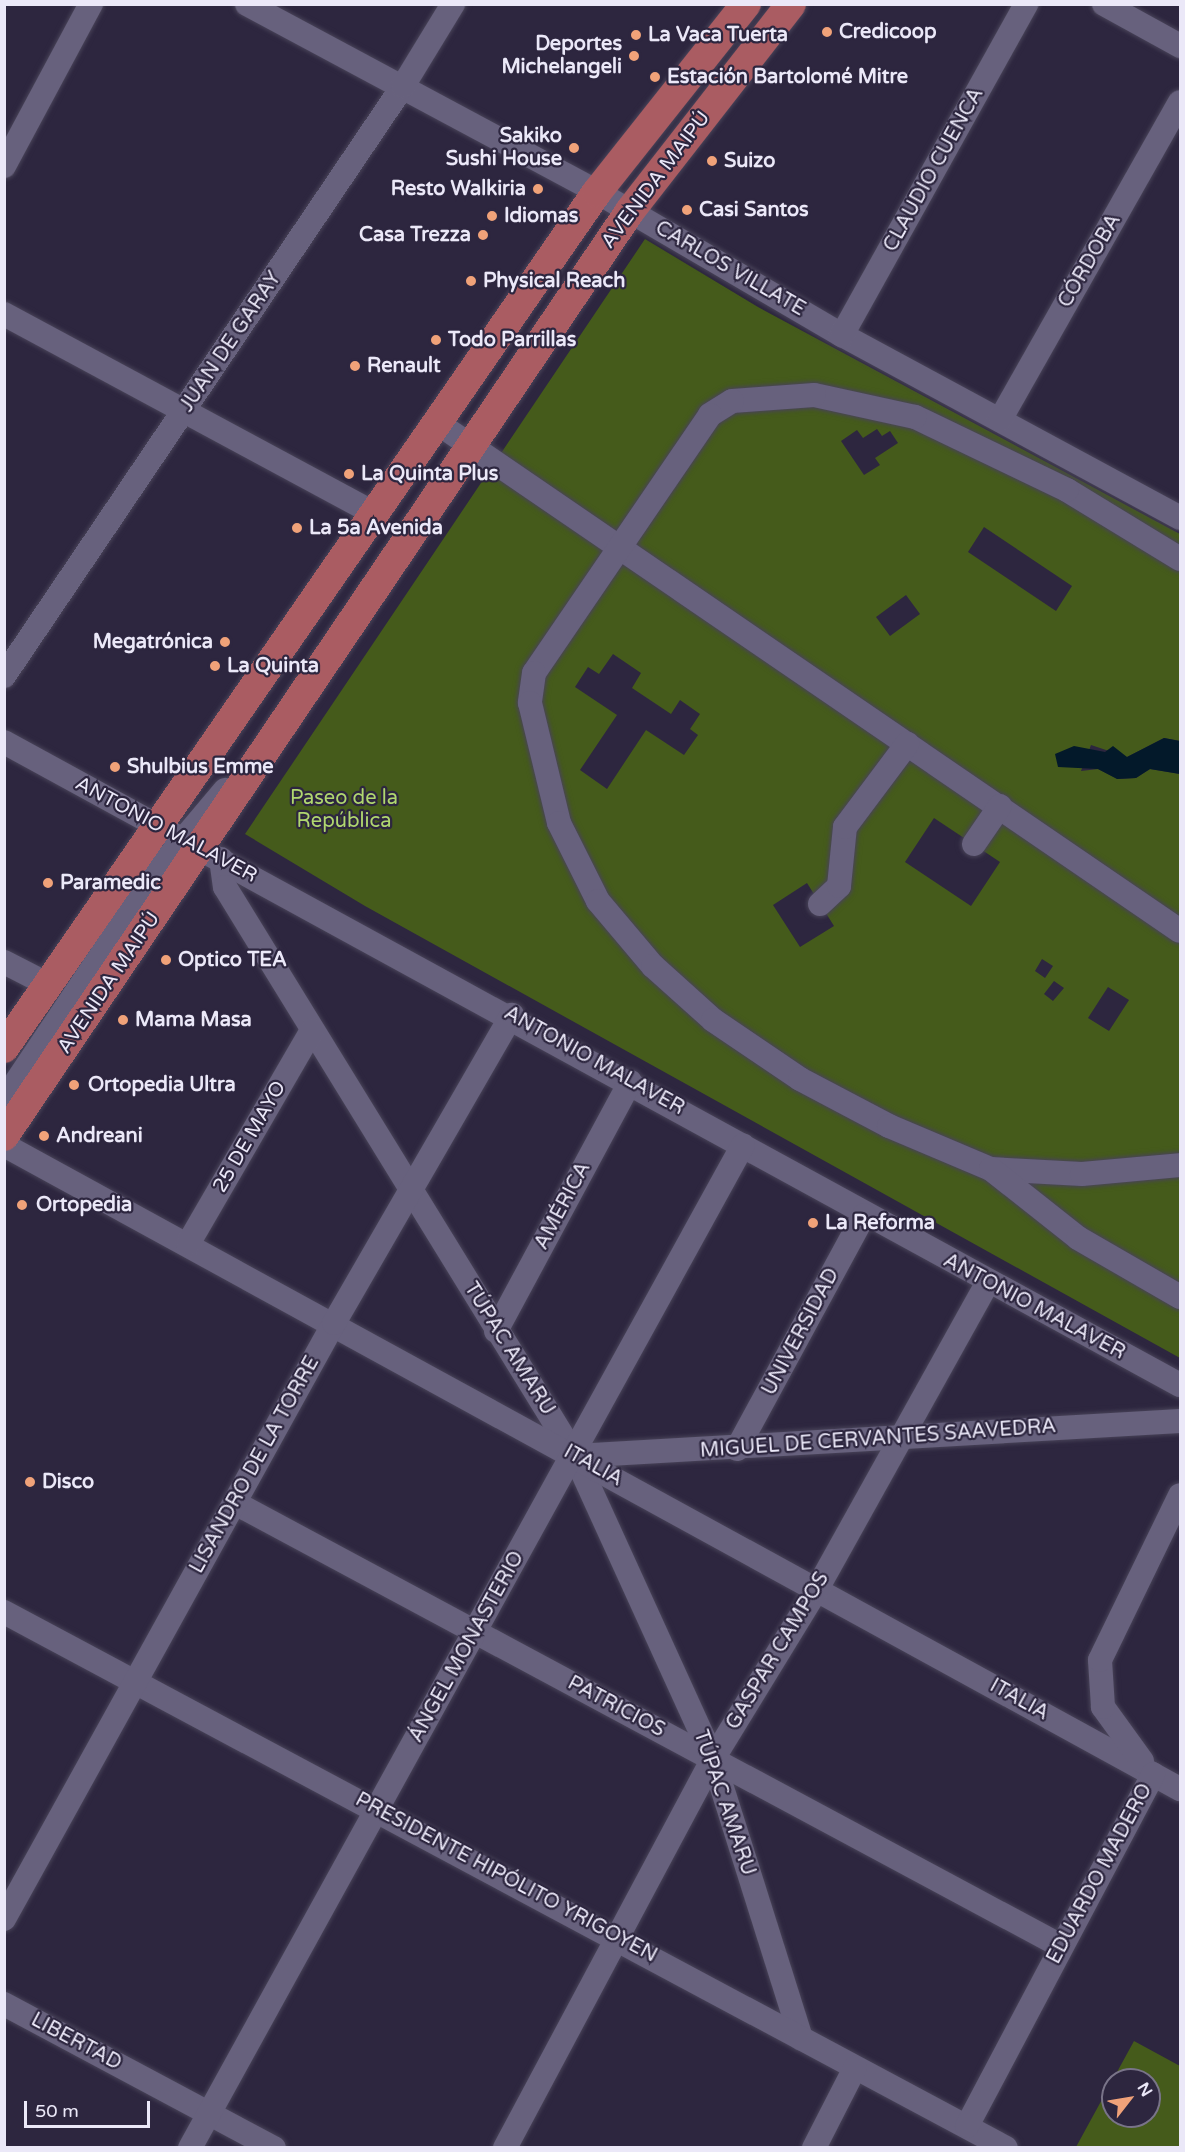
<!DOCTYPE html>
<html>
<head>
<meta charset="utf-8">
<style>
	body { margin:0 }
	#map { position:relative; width:1185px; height:2152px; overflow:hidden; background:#2d263f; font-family:"Varela Round",sans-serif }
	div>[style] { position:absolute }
	.green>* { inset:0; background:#455b1b }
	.water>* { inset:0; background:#03192a }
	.roads { filter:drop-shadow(0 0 2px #484358) drop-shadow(0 0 2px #484358) }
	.minor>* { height:24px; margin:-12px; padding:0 12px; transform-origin:12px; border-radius:12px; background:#67617d }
	.major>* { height:30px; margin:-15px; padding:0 15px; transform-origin:15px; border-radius:15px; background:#aa5c62 }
	.dots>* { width:16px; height:16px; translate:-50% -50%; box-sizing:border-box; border:3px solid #2d263f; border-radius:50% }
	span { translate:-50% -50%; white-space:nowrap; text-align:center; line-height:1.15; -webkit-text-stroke:4.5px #2d263f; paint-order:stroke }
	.poi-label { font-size:20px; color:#ebe8f8; font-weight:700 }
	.left { translate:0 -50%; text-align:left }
	.right { translate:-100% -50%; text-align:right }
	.street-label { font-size:20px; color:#ebe8f8 }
	.park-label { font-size:20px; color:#b0d76f }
	.frame { position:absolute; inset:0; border:6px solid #ebe8f8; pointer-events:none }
	.north { position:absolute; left:1101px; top:2068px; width:60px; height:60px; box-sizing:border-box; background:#2d263f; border:2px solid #797489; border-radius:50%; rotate:59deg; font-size:16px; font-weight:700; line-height:24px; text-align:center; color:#ebe8f8 }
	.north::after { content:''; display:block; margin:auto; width:21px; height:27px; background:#f0a279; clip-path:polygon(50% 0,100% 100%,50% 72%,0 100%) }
	.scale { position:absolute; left:24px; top:2101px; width:126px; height:27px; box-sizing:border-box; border:3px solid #ebe8f8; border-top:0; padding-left:8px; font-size:18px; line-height:21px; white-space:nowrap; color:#ebe8f8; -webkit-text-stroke:4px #2d263f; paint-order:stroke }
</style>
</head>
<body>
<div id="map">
	<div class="green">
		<div style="clip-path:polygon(evenodd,645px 239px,758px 307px,1180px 534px,1180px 741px,1164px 738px,1127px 757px,1091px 745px,1081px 771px,1098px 769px,1118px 779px,1136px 778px,1150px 769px,1180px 774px,1180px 1358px,365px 906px,245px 834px,645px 239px,877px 429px,882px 436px,890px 431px,898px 443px,875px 458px,880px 465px,864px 475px,841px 441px,857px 430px,863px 438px,877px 429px,645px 239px,984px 527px,1072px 586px,1056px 611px,968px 552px,984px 527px,645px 239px,906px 595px,920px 614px,890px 636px,876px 617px,906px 595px,645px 239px,613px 654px,641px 673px,632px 688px,671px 714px,680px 700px,700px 714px,690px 729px,698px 735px,684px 755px,646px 730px,607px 789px,580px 770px,617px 715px,575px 687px,588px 667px,599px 674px,613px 654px,645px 239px,934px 818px,1000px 862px,971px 906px,905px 862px,934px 818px,645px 239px,807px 883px,834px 926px,800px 947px,773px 905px,807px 883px,645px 239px,1042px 959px,1053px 966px,1045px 978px,1035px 971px,1042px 959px,645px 239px,1054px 981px,1064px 988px,1053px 1001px,1044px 994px,1054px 981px,645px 239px,1108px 987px,1129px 1000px,1109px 1031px,1088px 1018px,1108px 987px)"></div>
		<div style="clip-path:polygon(evenodd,1134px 2041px,1180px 2066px,1180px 2147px,1076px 2147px,1134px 2041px,1113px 2080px,1149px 2080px,1149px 2116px,1113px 2116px,1113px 2080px)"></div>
	</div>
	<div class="water">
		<div style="clip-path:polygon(1164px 738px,1180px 741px,1180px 774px,1150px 769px,1136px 778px,1117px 779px,1098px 769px,1058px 767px,1055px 754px,1074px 746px,1105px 752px,1113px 746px,1127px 757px)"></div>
	</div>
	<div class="roads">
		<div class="minor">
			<div style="left:247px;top:4px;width:397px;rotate:28.2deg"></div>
			<div style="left:597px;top:192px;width:284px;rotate:30.3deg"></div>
			<div style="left:842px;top:335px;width:384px;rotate:28.4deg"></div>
			<div style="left:1104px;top:4px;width:87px;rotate:28.9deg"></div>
			<div style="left:4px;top:166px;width:184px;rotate:-61.8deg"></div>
			<div style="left:4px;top:314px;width:418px;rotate:28.3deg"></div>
			<div style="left:842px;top:335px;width:379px;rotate:-60.9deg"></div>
			<div style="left:1000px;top:420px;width:365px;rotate:-60.5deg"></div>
			<div style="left:436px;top:422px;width:901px;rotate:34.38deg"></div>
			<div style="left:1180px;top:559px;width:132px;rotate:-148.6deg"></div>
			<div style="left:1067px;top:490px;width:169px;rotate:-154.3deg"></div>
			<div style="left:915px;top:417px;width:103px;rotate:-167.7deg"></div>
			<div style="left:814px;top:395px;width:82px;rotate:175.8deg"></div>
			<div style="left:732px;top:401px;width:26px;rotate:148deg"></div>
			<div style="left:710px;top:415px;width:312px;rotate:124.3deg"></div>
			<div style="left:534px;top:673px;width:30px;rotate:98deg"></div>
			<div style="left:530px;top:703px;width:123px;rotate:76.4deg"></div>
			<div style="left:559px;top:823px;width:87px;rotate:63.4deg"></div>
			<div style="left:598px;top:901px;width:85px;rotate:49.8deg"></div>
			<div style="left:653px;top:966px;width:81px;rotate:42deg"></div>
			<div style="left:713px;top:1020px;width:105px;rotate:34.1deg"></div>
			<div style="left:800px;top:1079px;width:101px;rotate:27.8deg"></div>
			<div style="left:889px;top:1126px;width:111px;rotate:22.9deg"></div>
			<div style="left:991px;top:1169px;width:91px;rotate:3.1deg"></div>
			<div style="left:1082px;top:1174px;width:98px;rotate:-5.2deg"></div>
			<div style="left:4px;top:676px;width:712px;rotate:-55.93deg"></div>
			<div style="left:403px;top:86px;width:96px;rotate:-58.6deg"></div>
			<div style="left:4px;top:742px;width:1340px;rotate:28.67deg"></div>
			<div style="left:974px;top:844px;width:46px;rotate:-55.6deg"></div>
			<div style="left:221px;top:859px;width:28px;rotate:82deg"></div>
			<div style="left:225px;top:887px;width:668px;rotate:58.4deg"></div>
			<div style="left:575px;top:1456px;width:333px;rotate:65.5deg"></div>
			<div style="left:713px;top:1759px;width:293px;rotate:72.5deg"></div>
			<div style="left:820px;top:904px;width:26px;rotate:-43deg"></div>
			<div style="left:839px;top:886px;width:59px;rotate:-84.2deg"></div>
			<div style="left:845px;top:827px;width:104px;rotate:-53.2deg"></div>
			<div style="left:4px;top:962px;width:51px;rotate:27.1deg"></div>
			<div style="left:49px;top:985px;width:16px;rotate:120deg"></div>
			<div style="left:4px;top:1100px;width:280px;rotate:-56.2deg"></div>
			<div style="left:160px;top:867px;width:101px;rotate:-49.8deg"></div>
			<div style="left:4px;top:1145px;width:1341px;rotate:28.71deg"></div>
			<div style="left:991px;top:1169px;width:111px;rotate:38.4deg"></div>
			<div style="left:1078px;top:1238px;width:118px;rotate:30deg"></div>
			<div style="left:188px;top:1244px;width:247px;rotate:-59.9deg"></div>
			<div style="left:496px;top:1331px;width:283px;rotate:-61.7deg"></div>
			<div style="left:737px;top:1449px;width:266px;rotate:-61.5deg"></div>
			<div style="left:575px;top:1456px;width:606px;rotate:-3.31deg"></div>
			<div style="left:235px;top:1503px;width:937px;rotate:28.21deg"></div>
			<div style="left:4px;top:1612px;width:1136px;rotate:28.14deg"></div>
			<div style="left:1142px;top:1761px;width:67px;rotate:-125.8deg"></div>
			<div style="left:1103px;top:1707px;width:47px;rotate:-93.7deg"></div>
			<div style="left:1100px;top:1660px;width:183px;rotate:-64.1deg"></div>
			<div style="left:4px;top:1919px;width:681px;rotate:-61.03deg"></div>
			<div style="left:334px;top:1323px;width:356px;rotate:-60deg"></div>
			<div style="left:4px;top:2004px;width:306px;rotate:28.1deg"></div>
			<div style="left:967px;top:2126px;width:398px;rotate:-62.1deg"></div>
			<div style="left:190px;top:2148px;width:1145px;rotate:-61.13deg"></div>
			<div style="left:505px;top:2148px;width:441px;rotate:-61.9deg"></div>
			<div style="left:713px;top:1759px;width:199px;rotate:-58.5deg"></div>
			<div style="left:817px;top:1589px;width:349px;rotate:-60.9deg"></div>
			<div style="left:814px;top:2148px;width:90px;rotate:-62.9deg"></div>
		</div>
		<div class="major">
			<div style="left:4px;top:1048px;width:1041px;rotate:-55.29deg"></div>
			<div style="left:597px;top:192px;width:240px;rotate:-51.6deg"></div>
			<div style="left:4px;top:1136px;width:1117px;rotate:-55.91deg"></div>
			<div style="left:630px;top:211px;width:262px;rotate:-52.1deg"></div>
		</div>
	</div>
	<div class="dots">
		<div style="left:827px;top:32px;background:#f0a279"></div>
		<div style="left:636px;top:35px;background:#f0a279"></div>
		<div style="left:634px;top:56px;background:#f0a279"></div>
		<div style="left:655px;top:77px;background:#f0a279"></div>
		<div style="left:574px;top:148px;background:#f0a279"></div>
		<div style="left:712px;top:161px;background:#f0a279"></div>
		<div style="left:538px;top:189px;background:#f0a279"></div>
		<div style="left:687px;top:210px;background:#f0a279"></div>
		<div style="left:492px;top:216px;background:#f0a279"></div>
		<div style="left:483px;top:235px;background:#f0a279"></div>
		<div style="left:471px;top:281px;background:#f0a279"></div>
		<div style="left:436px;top:340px;background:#f0a279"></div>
		<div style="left:355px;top:366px;background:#f0a279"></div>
		<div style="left:349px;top:474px;background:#f0a279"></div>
		<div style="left:297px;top:528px;background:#f0a279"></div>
		<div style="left:225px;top:642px;background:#f0a279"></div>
		<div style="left:215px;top:666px;background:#f0a279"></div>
		<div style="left:115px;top:767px;background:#f0a279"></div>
		<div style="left:48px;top:883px;background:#f0a279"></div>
		<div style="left:166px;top:960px;background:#f0a279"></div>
		<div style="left:123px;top:1020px;background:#f0a279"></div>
		<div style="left:74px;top:1085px;background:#f0a279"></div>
		<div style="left:44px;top:1136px;background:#f0a279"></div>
		<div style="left:22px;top:1205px;background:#f0a279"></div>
		<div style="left:813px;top:1223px;background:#f0a279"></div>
		<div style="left:30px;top:1482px;background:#f0a279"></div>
	</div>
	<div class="poi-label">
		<span class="left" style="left:839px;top:32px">Credicoop</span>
		<span class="left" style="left:648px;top:35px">La Vaca Tuerta</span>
		<span class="right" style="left:622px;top:56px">Deportes<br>Michelangeli</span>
		<span class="left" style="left:667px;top:77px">Estación Bartolomé Mitre</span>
		<span class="right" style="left:562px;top:148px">Sakiko<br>Sushi House</span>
		<span class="left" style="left:724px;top:161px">Suizo</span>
		<span class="right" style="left:526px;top:189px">Resto Walkiria</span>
		<span class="left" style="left:699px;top:210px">Casi Santos</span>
		<span class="left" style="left:504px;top:216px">Idiomas</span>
		<span class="right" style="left:471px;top:235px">Casa Trezza</span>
		<span class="left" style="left:483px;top:281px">Physical Reach</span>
		<span class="left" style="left:448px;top:340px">Todo Parrillas</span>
		<span class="left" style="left:367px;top:366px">Renault</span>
		<span class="left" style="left:361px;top:474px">La Quinta Plus</span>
		<span class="left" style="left:309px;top:528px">La 5a Avenida</span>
		<span class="right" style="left:213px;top:642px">Megatrónica</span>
		<span class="left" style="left:227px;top:666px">La Quinta</span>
		<span class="left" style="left:127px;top:767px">Shulbius Emme</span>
		<span class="left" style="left:60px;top:883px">Paramedic</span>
		<span class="left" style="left:178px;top:960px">Optico TEA</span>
		<span class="left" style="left:135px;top:1020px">Mama Masa</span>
		<span class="left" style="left:88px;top:1085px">Ortopedia Ultra</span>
		<span class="left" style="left:56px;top:1136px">Andreani</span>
		<span class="left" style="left:36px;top:1205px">Ortopedia</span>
		<span class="left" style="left:825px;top:1223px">La Reforma</span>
		<span class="left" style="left:42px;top:1482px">Disco</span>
	</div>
	<div class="street-label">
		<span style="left:934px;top:170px;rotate:-61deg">CLAUDIO CUENCA</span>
		<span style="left:656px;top:180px;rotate:-53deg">AVENIDA MAIPÚ</span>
		<span style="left:1090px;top:261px;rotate:-60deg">CÓRDOBA</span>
		<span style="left:730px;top:269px;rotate:30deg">CARLOS VILLATE</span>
		<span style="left:231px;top:342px;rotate:-56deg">JUAN DE GARAY</span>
		<span style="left:166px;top:830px;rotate:28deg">ANTONIO MALAVER</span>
		<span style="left:109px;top:983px;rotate:-56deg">AVENIDA MAIPÚ</span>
		<span style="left:594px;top:1061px;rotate:29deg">ANTONIO MALAVER</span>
		<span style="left:250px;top:1137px;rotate:-60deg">25 DE MAYO</span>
		<span style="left:563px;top:1206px;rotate:-62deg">AMÉRICA</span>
		<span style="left:1034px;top:1307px;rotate:28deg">ANTONIO MALAVER</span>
		<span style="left:801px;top:1332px;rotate:-62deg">UNIVERSIDAD</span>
		<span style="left:509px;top:1349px;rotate:58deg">TÚPAC AMARU</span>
		<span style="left:878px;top:1439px;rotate:-4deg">MIGUEL DE CERVANTES SAAVEDRA</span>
		<span style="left:255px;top:1465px;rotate:-61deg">LISANDRO DE LA TORRE</span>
		<span style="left:593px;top:1466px;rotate:29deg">ITALIA</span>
		<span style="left:467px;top:1647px;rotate:-61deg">ÁNGEL MONASTERIO</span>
		<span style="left:778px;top:1651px;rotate:-59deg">GASPAR CAMPOS</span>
		<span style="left:1019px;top:1700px;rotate:29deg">ITALIA</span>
		<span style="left:616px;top:1707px;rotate:28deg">PATRICIOS</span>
		<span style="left:724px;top:1803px;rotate:71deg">TÚPAC AMARU</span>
		<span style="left:1100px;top:1874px;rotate:-62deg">EDUARDO MADERO</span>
		<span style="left:506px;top:1878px;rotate:28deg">PRESIDENTE HIPÓLITO YRIGOYEN</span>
		<span style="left:76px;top:2042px;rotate:28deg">LIBERTAD</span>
	</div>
	<div class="park-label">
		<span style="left:344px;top:810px">Paseo de la<br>República</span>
	</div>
	<div class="frame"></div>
	<div class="north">N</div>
	<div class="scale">50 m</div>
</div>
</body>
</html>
